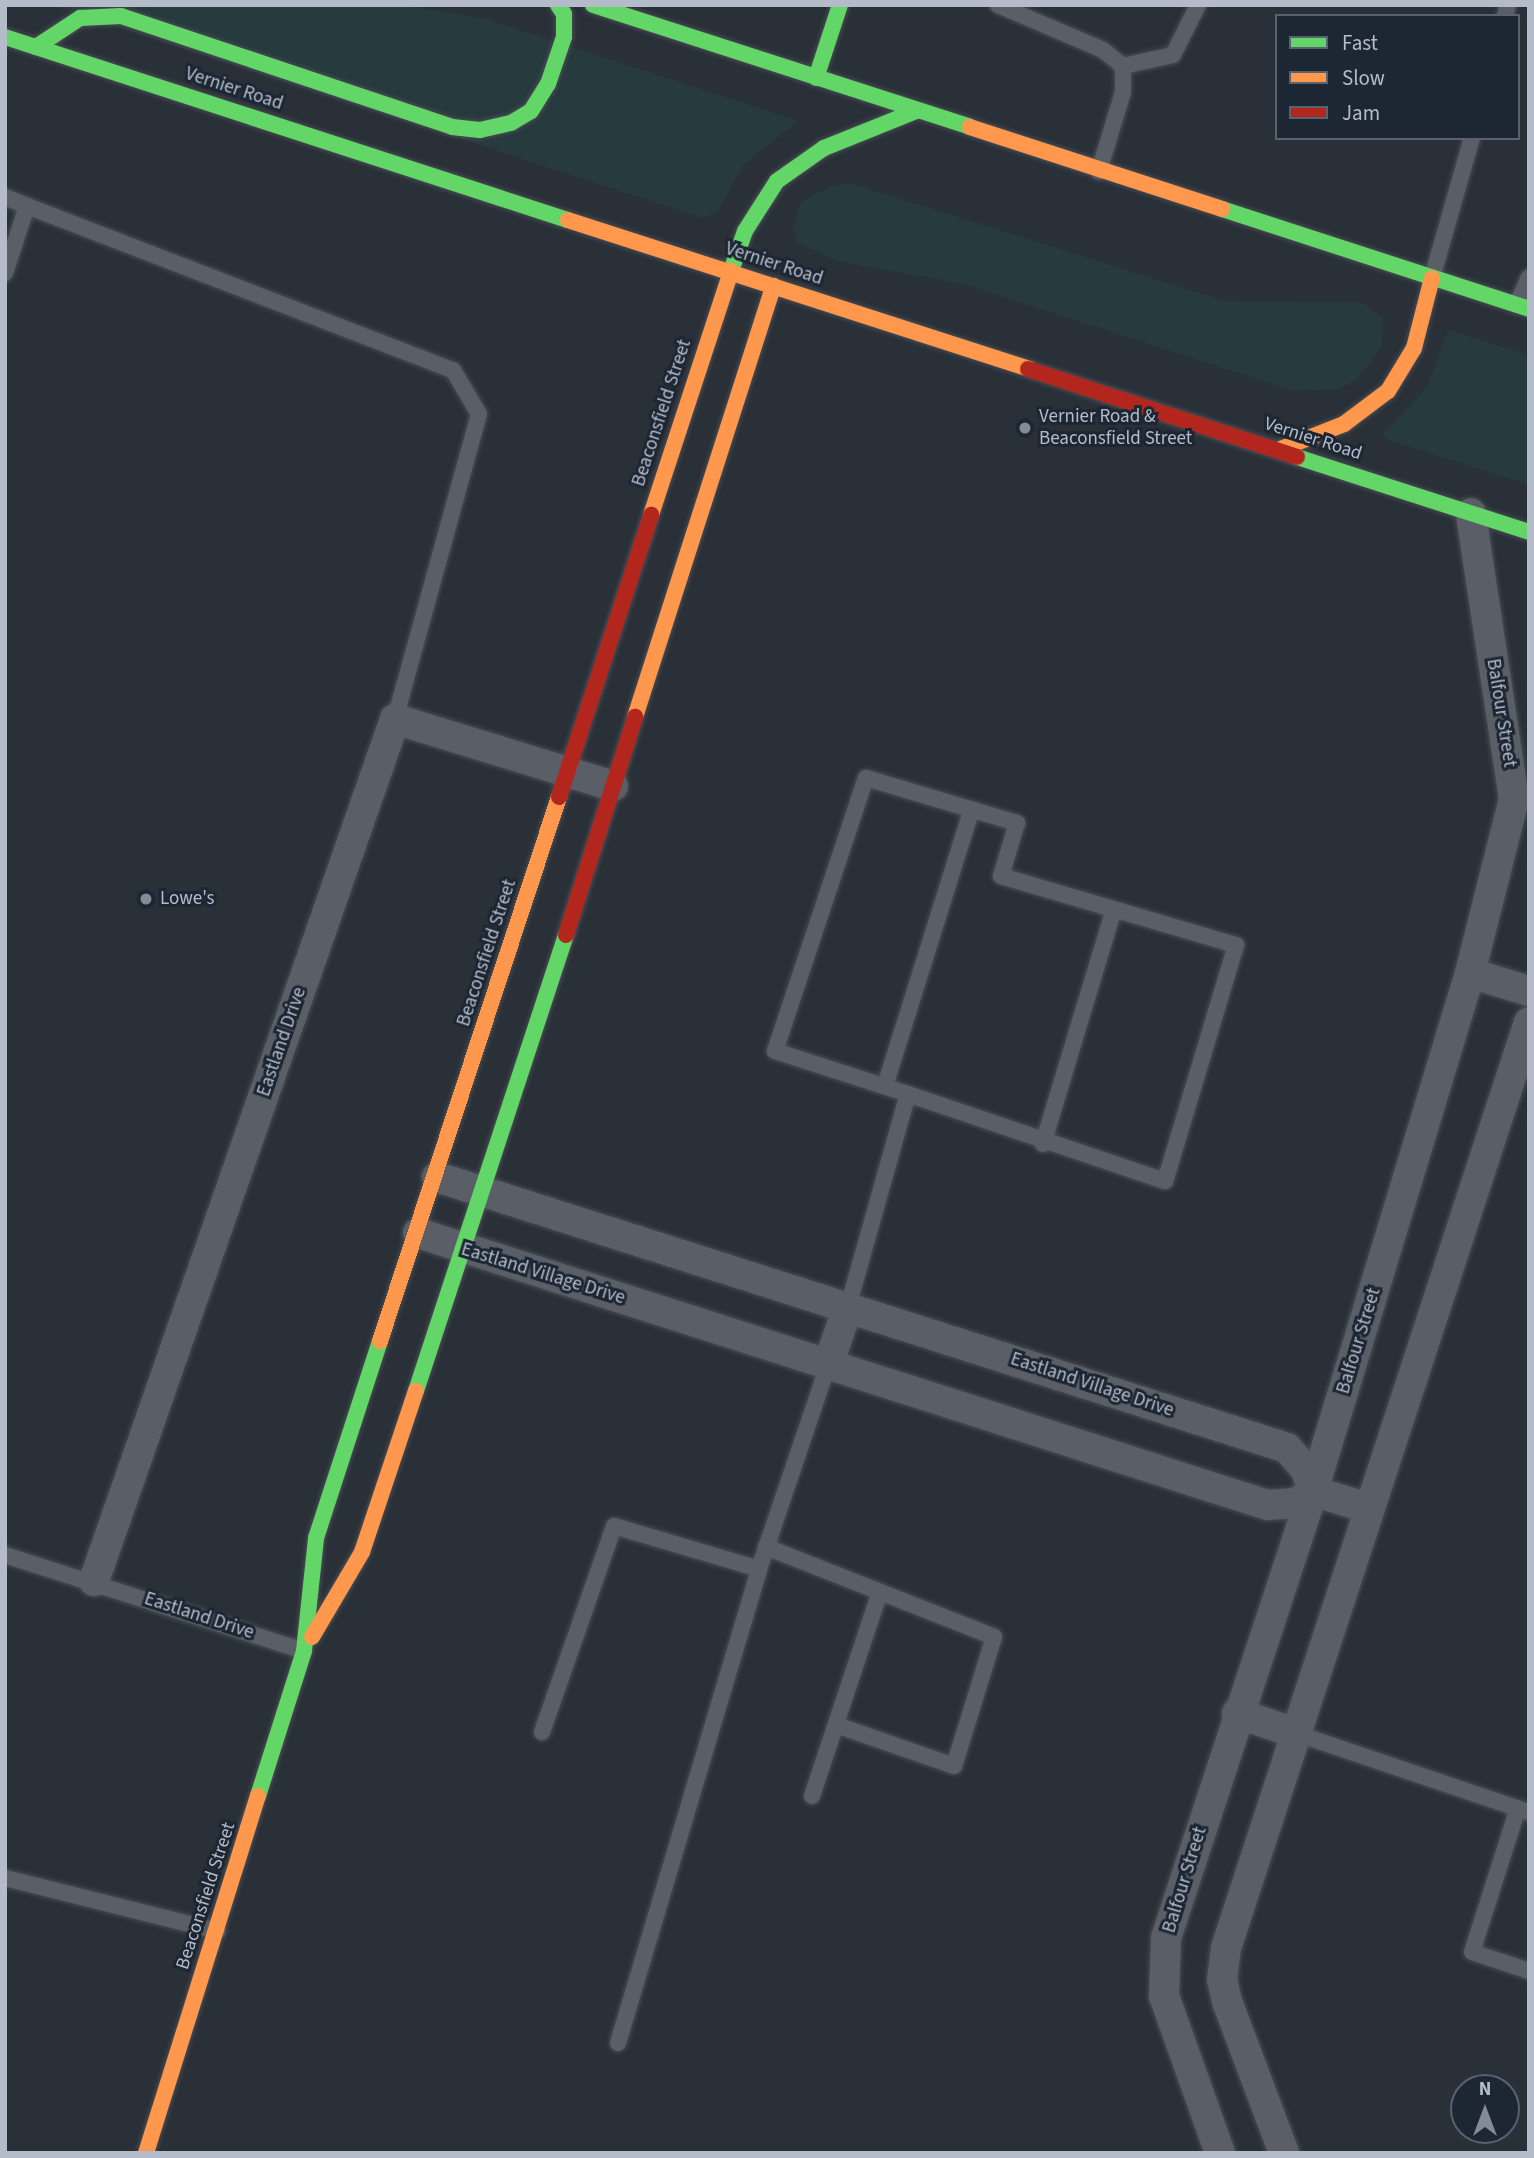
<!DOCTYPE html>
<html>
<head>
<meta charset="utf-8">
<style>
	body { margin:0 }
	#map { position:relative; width:1534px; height:2158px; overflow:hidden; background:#2a3038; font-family:"Source Sans 3",sans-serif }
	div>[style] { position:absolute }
	.green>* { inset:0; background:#273a3e }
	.roads { filter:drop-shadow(0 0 2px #484c53) drop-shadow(0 0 2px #484c53) }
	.lane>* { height:16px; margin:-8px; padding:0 8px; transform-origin:8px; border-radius:8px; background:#5a5e66 }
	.street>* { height:30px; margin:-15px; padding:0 15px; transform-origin:15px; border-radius:15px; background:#5a5e66 }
	.fast>* { height:16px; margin:-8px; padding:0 8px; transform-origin:8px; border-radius:8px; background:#63d668 }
	.slow>* { height:16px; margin:-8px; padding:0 8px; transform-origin:8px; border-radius:8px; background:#ff974d }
	.jam>* { height:16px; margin:-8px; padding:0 8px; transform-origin:8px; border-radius:8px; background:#b3261e }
	.dots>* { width:19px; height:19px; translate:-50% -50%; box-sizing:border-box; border:4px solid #1d2633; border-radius:50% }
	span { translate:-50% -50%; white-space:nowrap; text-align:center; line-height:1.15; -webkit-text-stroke:6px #1d2633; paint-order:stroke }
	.street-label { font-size:19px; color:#b4bcc9 }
	.poi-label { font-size:19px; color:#b4bcc9 }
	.left { translate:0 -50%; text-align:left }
	.frame { position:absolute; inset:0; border:7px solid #b4bcc9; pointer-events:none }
	.legend { position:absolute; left:1275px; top:14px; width:245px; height:126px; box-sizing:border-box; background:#1d2633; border:2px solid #59626f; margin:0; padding:9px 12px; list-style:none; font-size:21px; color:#b4bcc9 }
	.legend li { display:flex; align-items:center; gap:14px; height:35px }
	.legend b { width:35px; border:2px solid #59626f }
	.north { position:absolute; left:1450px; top:2074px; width:70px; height:70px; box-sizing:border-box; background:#1d2633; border:2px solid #59626f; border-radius:50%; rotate:0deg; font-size:19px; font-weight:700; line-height:28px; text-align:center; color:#b4bcc9 }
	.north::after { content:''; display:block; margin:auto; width:24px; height:32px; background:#848b96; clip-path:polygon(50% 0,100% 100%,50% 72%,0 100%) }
</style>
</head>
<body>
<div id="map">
	<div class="green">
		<div style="clip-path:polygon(50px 5px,402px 5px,487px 19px,798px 121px,743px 165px,718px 211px,703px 218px)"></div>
		<div style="clip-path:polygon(850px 183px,1225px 301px,1363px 303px,1383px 318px,1382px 346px,1358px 378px,1339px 389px,1294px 391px,967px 285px,837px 261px,798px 243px,793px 229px,800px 203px,831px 186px)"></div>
		<div style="clip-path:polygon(1448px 330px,1529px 355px,1529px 485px,1386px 439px,1383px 434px,1427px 387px)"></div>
	</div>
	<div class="roads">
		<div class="lane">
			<div style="left:998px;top:5px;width:114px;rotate:23.2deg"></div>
			<div style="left:1103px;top:50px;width:26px;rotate:39deg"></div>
			<div style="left:1123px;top:66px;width:26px;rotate:90deg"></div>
			<div style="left:1123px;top:92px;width:83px;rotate:106.9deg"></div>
			<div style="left:1505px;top:16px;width:11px;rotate:-75deg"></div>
			<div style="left:1123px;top:66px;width:51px;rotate:-12.4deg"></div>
			<div style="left:1173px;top:55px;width:56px;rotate:-63.4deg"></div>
			<div style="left:5px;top:197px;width:24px;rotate:22deg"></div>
			<div style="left:5px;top:273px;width:71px;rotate:-71.8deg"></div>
			<div style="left:27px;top:206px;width:456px;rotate:21.1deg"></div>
			<div style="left:453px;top:370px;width:51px;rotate:59.4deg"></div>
			<div style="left:479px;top:414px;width:316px;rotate:105.4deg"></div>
			<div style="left:1432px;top:278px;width:146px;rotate:-74.1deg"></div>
			<div style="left:1517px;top:305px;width:30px;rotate:-67deg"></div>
			<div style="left:885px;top:1086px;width:290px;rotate:-72.6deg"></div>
			<div style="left:1043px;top:1144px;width:245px;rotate:-73.2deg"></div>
			<div style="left:848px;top:1307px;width:221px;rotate:-74.3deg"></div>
			<div style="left:908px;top:1094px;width:140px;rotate:-162.1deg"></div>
			<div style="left:775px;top:1051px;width:288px;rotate:-71.6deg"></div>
			<div style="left:866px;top:778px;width:158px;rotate:16.6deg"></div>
			<div style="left:1017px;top:823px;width:55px;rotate:106.8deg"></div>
			<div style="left:1001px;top:876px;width:245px;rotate:16.4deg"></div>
			<div style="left:1236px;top:945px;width:246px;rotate:106.7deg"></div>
			<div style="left:1165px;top:1181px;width:271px;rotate:-161.3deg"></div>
			<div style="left:766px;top:1547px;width:245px;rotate:21.5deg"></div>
			<div style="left:994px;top:1637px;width:135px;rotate:107.2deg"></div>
			<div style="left:954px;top:1766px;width:125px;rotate:-160.8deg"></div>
			<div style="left:5px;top:1555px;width:314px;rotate:17.8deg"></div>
			<div style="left:542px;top:1732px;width:218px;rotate:-70.7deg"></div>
			<div style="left:614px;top:1526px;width:151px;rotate:16.5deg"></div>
			<div style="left:1295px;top:1733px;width:247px;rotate:18.7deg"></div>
			<div style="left:812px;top:1796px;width:215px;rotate:-71.6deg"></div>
			<div style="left:1518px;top:1808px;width:151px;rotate:107.7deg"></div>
			<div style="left:1472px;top:1952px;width:60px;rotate:18.4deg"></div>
			<div style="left:5px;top:1878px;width:219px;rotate:14deg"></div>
			<div style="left:618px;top:2043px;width:495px;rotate:-73.4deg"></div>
			<div style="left:759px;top:1569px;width:219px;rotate:-71.3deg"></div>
		</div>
		<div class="street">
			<div style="left:1470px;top:973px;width:62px;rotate:17deg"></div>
			<div style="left:437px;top:1177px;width:892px;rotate:17.68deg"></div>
			<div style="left:1287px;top:1448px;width:29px;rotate:49deg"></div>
			<div style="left:1306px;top:1470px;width:22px;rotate:72deg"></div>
			<div style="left:418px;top:1233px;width:892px;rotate:17.76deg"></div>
			<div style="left:1267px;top:1505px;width:29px;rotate:-4deg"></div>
			<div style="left:1296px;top:1503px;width:21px;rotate:-35deg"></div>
			<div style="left:829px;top:1362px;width:58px;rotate:-70.9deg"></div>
			<div style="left:1313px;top:1491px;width:58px;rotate:17.2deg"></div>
			<div style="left:94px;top:1581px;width:913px;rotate:-70.75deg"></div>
			<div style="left:395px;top:719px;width:228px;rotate:17.1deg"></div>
			<div style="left:1237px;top:1713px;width:61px;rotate:19deg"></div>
			<div style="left:1220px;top:2153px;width:167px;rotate:-109.6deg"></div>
			<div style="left:1164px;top:1996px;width:58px;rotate:-88deg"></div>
			<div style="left:1166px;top:1938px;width:471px;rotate:-71.8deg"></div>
			<div style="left:1313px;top:1491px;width:541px;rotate:-73.14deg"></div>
			<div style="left:1470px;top:973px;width:179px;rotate:-75.8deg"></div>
			<div style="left:1514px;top:799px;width:289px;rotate:-98.6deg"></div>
			<div style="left:1284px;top:2153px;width:162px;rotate:-110.6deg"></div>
			<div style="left:1227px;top:2001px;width:22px;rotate:-103deg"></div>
			<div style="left:1222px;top:1980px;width:32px;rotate:-83deg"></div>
			<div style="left:1226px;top:1948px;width:974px;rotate:-71.88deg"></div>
		</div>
		<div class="fast">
			<div style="left:593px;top:5px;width:396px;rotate:17.9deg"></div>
			<div style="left:5px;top:37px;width:592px;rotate:18.01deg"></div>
			<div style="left:36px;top:47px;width:53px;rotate:-33.4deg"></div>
			<div style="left:80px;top:18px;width:41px;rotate:-2.8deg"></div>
			<div style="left:121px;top:16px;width:349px;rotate:18.5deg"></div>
			<div style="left:452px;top:127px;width:28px;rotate:6deg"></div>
			<div style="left:480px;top:130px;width:32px;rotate:-13deg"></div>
			<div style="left:511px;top:123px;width:23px;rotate:-31deg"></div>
			<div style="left:531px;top:111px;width:32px;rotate:-58deg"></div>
			<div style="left:548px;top:84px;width:50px;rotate:-71.2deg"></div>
			<div style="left:564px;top:37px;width:23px;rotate:-90deg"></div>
			<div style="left:564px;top:14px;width:11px;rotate:-124deg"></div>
			<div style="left:816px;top:78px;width:77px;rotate:-71.8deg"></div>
			<div style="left:1222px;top:209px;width:323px;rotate:18deg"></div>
			<div style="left:731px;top:271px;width:42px;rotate:-70.7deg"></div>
			<div style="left:745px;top:231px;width:59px;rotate:-57.4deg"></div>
			<div style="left:777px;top:181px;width:57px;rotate:-35.1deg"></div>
			<div style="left:824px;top:148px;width:99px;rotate:-21.9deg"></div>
			<div style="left:1297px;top:457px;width:244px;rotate:17.9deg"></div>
			<div style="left:416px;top:1391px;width:480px;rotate:-71.8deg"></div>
			<div style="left:258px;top:1796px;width:152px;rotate:-72.4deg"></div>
			<div style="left:304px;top:1651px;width:114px;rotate:-83.9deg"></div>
			<div style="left:316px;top:1538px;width:207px;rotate:-72deg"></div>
		</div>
		<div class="slow">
			<div style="left:970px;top:127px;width:265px;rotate:18deg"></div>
			<div style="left:568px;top:220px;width:484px;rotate:17.9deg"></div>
			<div style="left:1278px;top:450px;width:71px;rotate:-21.5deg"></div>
			<div style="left:1344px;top:424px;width:55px;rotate:-36.9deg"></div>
			<div style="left:1388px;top:391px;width:50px;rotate:-58.8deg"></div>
			<div style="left:1414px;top:348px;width:72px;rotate:-75.6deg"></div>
			<div style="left:651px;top:515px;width:257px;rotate:-71.8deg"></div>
			<div style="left:635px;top:717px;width:453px;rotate:-72.2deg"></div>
			<div style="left:380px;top:1341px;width:573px;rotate:-71.79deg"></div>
			<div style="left:312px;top:1637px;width:99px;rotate:-59.5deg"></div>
			<div style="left:362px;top:1552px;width:170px;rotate:-71.5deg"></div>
			<div style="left:146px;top:2153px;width:374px;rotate:-72.6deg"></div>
		</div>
		<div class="jam">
			<div style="left:1028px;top:369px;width:283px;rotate:18.1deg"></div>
			<div style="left:559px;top:797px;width:297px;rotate:-71.9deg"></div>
			<div style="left:566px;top:935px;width:229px;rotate:-72.4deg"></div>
		</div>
	</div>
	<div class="dots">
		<div style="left:1025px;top:428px;background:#848b96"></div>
		<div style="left:146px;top:899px;background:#848b96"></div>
	</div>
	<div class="street-label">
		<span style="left:234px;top:89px;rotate:18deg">Vernier Road</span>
		<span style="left:774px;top:264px;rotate:18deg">Vernier Road</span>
		<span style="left:662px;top:413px;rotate:-72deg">Beaconsfield Street</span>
		<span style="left:1313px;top:439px;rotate:18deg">Vernier Road</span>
		<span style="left:1501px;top:713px;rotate:81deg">Balfour Street</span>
		<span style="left:487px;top:953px;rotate:-72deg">Beaconsfield Street</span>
		<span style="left:282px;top:1042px;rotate:-71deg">Eastland Drive</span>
		<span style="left:543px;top:1274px;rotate:17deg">Eastland Village Drive</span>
		<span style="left:1359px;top:1341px;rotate:-73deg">Balfour Street</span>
		<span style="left:1092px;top:1385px;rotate:18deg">Eastland Village Drive</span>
		<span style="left:199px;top:1616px;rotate:18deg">Eastland Drive</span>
		<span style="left:1185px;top:1880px;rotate:-73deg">Balfour Street</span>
		<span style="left:206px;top:1896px;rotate:-72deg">Beaconsfield Street</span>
	</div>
	<div class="poi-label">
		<span class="left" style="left:1039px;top:428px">Vernier Road &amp;<br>Beaconsfield Street</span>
		<span class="left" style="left:160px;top:899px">Lowe's</span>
	</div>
	<div class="frame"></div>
	<ul class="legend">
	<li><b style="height:9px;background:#63d668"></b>Fast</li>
	<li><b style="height:9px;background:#ff974d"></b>Slow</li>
	<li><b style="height:9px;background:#b3261e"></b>Jam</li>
	</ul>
	<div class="north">N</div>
</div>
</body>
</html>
